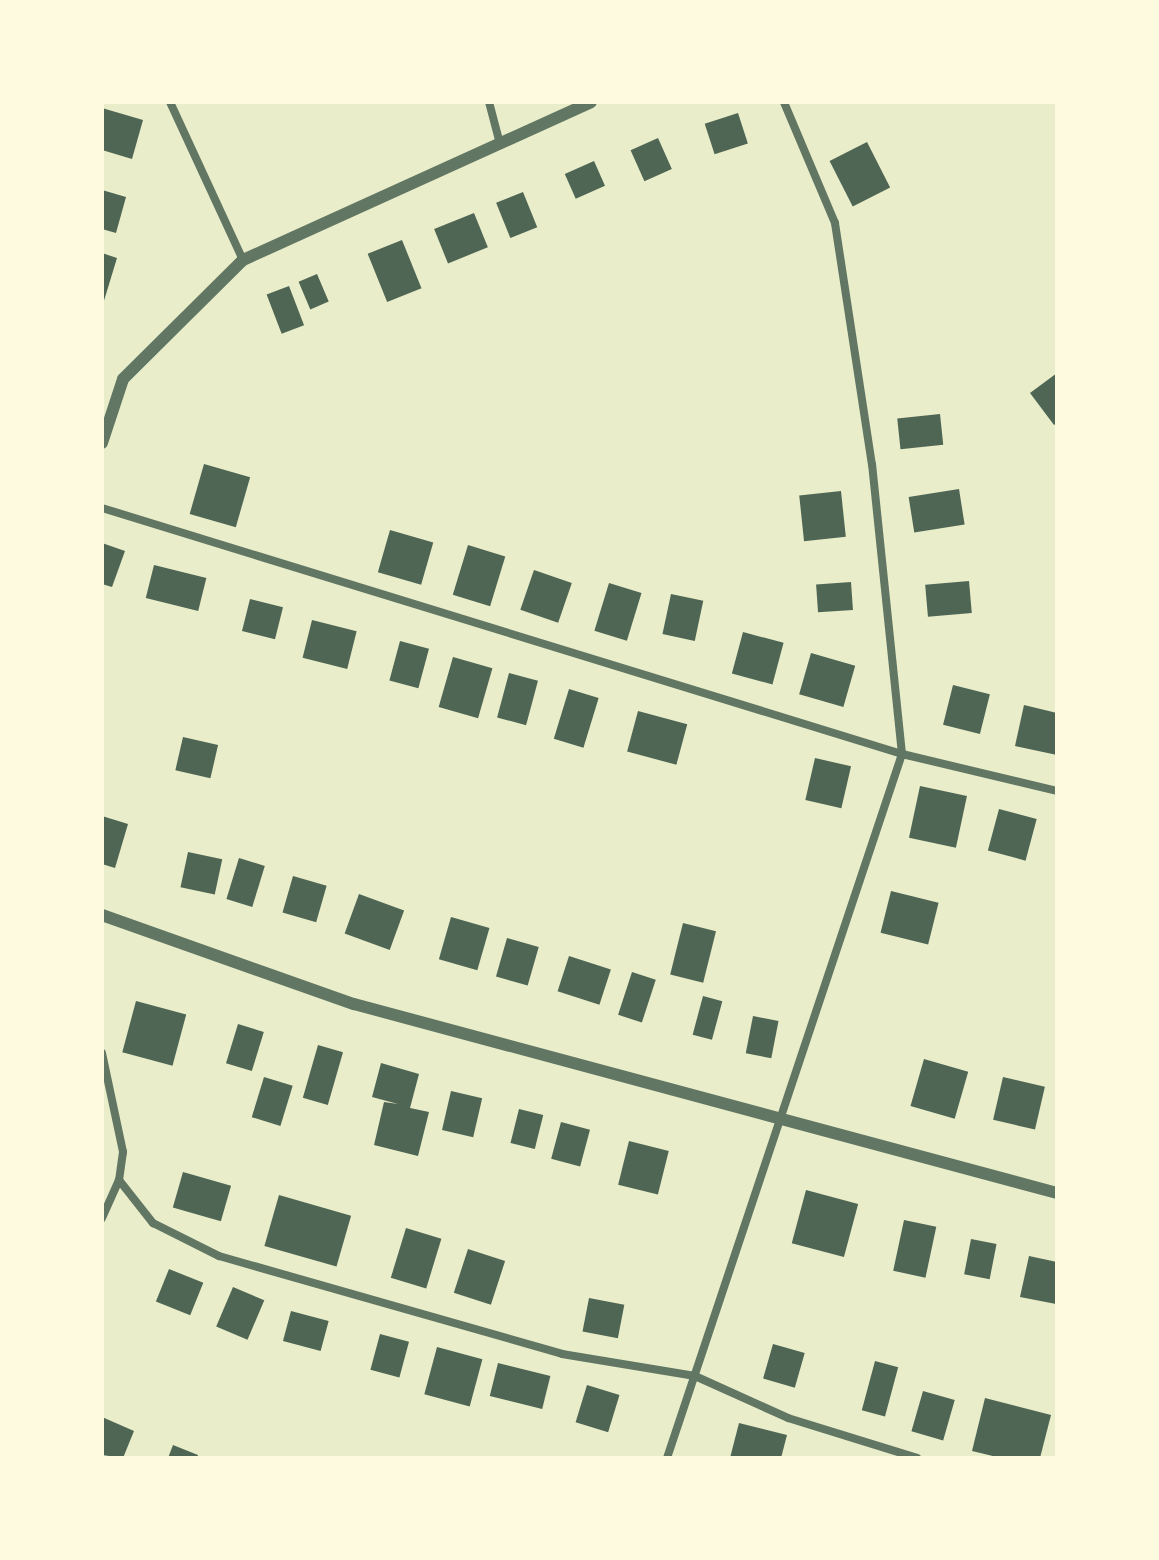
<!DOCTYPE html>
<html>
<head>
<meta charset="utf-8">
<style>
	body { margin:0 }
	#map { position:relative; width:1159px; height:1560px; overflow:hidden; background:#e9edc9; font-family:"Fira Sans",sans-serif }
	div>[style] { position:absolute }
	.building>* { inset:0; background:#4f6655; transform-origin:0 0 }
	.minor>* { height:8px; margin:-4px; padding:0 4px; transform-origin:4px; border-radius:4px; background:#617663 }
	.tertiary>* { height:12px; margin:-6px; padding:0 6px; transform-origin:6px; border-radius:6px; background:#617663 }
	span { translate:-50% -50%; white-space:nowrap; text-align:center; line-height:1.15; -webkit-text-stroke:6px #fefae0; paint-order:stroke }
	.frame { position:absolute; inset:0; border:104px solid #fefae0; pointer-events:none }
</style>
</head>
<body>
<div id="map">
	<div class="building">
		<div style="clip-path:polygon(102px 108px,143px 120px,132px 159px,102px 150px)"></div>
		<div style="left:738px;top:113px;width:32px;height:35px;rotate:72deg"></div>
		<div style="left:658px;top:138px;width:34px;height:30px;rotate:66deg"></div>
		<div style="left:867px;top:142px;width:51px;height:42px;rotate:63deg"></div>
		<div style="left:594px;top:161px;width:27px;height:32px;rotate:66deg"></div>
		<div style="clip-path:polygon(102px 190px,126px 197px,116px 233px,102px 229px)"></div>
		<div style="left:523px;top:192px;width:38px;height:29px;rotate:68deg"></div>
		<div style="left:474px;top:213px;width:37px;height:43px;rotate:68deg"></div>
		<div style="left:402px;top:240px;width:52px;height:37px;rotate:68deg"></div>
		<div style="clip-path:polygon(102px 253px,117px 258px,103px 304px,102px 304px)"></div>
		<div style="left:317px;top:274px;width:30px;height:20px;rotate:67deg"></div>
		<div style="left:289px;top:286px;width:42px;height:24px;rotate:69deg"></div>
		<div style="clip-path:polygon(1057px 373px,1057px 423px,1054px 425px,1030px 393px)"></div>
		<div style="left:940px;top:414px;width:31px;height:43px;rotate:84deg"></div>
		<div style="left:204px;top:464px;width:48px;height:52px;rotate:16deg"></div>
		<div style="left:959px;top:489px;width:36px;height:51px;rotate:81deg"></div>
		<div style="left:841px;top:491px;width:46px;height:42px;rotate:84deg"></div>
		<div style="left:390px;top:530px;width:45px;height:44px;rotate:16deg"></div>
		<div style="clip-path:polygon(102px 543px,125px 551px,112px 587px,102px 584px)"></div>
		<div style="left:468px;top:545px;width:39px;height:52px;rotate:17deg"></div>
		<div style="left:154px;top:565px;width:54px;height:34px;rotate:14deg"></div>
		<div style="left:534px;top:570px;width:40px;height:42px;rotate:19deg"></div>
		<div style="left:969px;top:581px;width:32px;height:44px;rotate:85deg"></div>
		<div style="left:851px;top:582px;width:28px;height:35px;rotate:86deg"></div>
		<div style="left:609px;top:583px;width:34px;height:50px;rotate:17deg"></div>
		<div style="left:671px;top:594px;width:33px;height:41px;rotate:12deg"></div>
		<div style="left:250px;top:599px;width:34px;height:33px;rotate:14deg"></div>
		<div style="left:312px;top:620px;width:46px;height:39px;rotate:14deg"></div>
		<div style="left:743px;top:632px;width:42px;height:43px;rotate:15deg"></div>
		<div style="left:400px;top:641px;width:30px;height:41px;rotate:15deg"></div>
		<div style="left:811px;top:653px;width:46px;height:43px;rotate:16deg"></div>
		<div style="left:453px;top:657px;width:41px;height:52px;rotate:16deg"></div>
		<div style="left:509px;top:673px;width:30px;height:46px;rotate:15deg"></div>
		<div style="left:953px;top:685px;width:38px;height:41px;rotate:14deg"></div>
		<div style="left:569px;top:689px;width:31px;height:52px;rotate:17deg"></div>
		<div style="clip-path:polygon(1024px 705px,1057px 713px,1057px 755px,1015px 746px)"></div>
		<div style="left:638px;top:711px;width:51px;height:42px;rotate:15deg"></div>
		<div style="left:183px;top:737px;width:36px;height:34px;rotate:13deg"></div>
		<div style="left:815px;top:758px;width:37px;height:43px;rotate:13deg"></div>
		<div style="left:920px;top:786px;width:48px;height:53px;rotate:12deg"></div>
		<div style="left:999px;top:809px;width:39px;height:43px;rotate:15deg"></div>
		<div style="clip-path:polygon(102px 816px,128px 824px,115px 868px,102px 864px)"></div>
		<div style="left:188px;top:852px;width:35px;height:36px;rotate:12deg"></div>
		<div style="left:239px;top:858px;width:27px;height:43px;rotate:17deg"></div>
		<div style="left:293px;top:876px;width:35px;height:38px;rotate:16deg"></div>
		<div style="left:891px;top:891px;width:49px;height:43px;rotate:14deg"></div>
		<div style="left:359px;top:894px;width:48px;height:42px;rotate:20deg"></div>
		<div style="left:451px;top:917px;width:40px;height:44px;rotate:16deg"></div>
		<div style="left:683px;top:923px;width:34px;height:53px;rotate:14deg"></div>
		<div style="left:507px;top:938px;width:33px;height:40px;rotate:16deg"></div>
		<div style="left:569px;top:956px;width:44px;height:37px;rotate:18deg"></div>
		<div style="left:632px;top:972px;width:25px;height:45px;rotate:18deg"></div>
		<div style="left:703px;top:996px;width:20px;height:40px;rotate:15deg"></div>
		<div style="left:136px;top:1001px;width:52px;height:53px;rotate:15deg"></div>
		<div style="left:753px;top:1016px;width:26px;height:38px;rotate:11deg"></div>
		<div style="left:238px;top:1024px;width:27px;height:41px;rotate:17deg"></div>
		<div style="left:318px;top:1045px;width:26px;height:55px;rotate:16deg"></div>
		<div style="left:924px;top:1059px;width:46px;height:49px;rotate:16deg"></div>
		<div style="clip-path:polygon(381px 1063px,419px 1074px,410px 1108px,429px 1112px,418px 1156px,374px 1145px,384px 1102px,398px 1104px,372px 1097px)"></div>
		<div style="left:264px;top:1077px;width:30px;height:42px;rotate:17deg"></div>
		<div style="left:1003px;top:1077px;width:43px;height:44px;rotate:13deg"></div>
		<div style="left:451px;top:1091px;width:32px;height:40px;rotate:13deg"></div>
		<div style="left:519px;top:1109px;width:25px;height:35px;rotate:14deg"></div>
		<div style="left:561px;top:1122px;width:30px;height:38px;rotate:15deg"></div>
		<div style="left:629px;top:1141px;width:41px;height:45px;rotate:14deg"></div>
		<div style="left:183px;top:1172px;width:50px;height:37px;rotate:16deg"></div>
		<div style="left:806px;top:1190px;width:54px;height:55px;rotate:15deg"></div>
		<div style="left:279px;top:1195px;width:75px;height:53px;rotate:16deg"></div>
		<div style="left:904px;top:1220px;width:33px;height:52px;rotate:12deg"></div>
		<div style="left:406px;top:1228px;width:37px;height:52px;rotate:17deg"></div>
		<div style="left:971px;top:1239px;width:26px;height:36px;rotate:11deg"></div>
		<div style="left:468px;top:1249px;width:39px;height:46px;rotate:18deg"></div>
		<div style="clip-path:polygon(1029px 1256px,1057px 1262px,1056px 1304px,1020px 1297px)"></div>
		<div style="left:169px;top:1269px;width:37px;height:35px;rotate:22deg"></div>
		<div style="left:233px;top:1287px;width:34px;height:43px;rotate:23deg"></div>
		<div style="left:589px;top:1298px;width:36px;height:34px;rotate:11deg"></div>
		<div style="left:291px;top:1311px;width:39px;height:31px;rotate:15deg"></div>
		<div style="left:380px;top:1334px;width:30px;height:37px;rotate:15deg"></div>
		<div style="left:773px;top:1344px;width:33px;height:36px;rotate:16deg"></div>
		<div style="left:437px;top:1347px;width:47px;height:49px;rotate:15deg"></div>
		<div style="left:875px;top:1361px;width:24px;height:51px;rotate:15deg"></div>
		<div style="left:498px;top:1363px;width:54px;height:34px;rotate:14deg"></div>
		<div style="left:587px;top:1385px;width:34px;height:39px;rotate:17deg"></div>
		<div style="left:923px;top:1391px;width:33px;height:42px;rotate:16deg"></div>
		<div style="clip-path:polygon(985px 1398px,1051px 1415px,1040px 1458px,1001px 1458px,972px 1451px)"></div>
		<div style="clip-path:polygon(102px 1417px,134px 1431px,123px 1458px,102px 1455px)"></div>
		<div style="clip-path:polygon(739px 1423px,787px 1435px,781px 1458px,730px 1458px)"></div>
		<div style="clip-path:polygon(173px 1445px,198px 1455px,197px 1458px,168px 1458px)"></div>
	</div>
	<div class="minor">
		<div style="left:170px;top:102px;width:174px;rotate:65.2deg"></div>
		<div style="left:489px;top:102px;width:43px;rotate:75.3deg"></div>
		<div style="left:102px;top:508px;width:837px;rotate:17.09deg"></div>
		<div style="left:902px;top:754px;width:159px;rotate:13.4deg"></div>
		<div style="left:102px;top:1053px;width:101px;rotate:78deg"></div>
		<div style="left:123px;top:1152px;width:28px;rotate:98deg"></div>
		<div style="left:119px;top:1180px;width:42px;rotate:114.1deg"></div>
		<div style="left:119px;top:1180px;width:55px;rotate:51.7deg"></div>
		<div style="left:153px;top:1223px;width:74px;rotate:26.6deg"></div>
		<div style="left:219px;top:1256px;width:357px;rotate:15.9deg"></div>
		<div style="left:562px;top:1354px;width:135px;rotate:9.4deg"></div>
		<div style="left:695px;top:1376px;width:102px;rotate:24.3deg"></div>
		<div style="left:788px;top:1418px;width:135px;rotate:17.2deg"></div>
		<div style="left:667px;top:1458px;width:742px;rotate:-71.54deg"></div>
		<div style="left:902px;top:754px;width:291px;rotate:-95.9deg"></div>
		<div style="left:872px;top:465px;width:245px;rotate:-98.7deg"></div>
		<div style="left:835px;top:223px;width:131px;rotate:-112.9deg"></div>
	</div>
	<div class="tertiary">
		<div style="left:102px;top:443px;width:67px;rotate:-71.8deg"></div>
		<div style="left:123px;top:379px;width:169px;rotate:-44.8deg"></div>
		<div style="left:243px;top:260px;width:382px;rotate:-24.4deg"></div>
		<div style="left:102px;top:915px;width:267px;rotate:19.5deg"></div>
		<div style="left:354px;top:1004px;width:728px;rotate:15.05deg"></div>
	</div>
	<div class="frame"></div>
</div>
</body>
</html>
